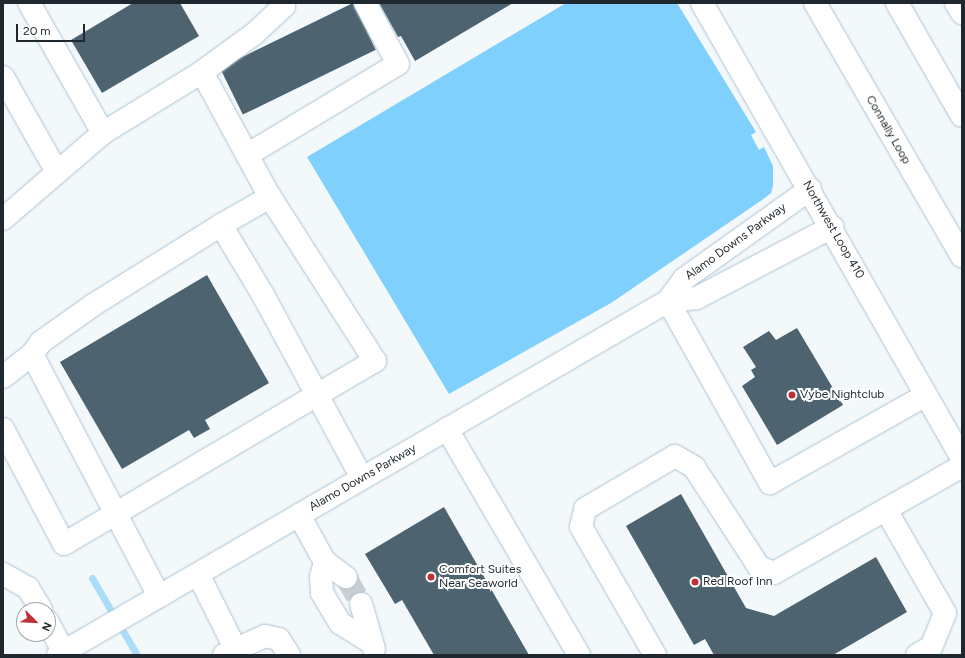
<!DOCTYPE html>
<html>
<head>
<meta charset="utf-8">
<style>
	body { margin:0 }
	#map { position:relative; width:965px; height:658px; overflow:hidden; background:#f3f8fb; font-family:Figtree,sans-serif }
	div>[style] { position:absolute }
	.green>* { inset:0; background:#7fd0fc }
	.stream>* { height:7px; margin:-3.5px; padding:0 3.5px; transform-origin:3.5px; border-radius:3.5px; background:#abdcf8 }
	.building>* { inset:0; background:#4d636f; transform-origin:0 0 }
	.minor-tunnel>* { height:22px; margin-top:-11px; transform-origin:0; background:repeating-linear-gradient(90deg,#c9ced2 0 22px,transparent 0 33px) }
	.roads { filter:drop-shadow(0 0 1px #acc4d2) drop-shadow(0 0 1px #acc4d2) }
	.minor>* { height:22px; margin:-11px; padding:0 11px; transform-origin:11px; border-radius:11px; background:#fff }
	.major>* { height:22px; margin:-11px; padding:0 11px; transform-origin:11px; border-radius:11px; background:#fff }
	.highway>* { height:22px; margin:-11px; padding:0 11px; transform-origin:11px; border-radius:11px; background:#fff }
	.dots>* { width:11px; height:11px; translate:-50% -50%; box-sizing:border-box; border:2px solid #fff; border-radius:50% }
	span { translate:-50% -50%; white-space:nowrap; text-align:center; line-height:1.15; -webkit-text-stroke:4px #fff; paint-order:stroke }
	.street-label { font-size:12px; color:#1f282e }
	.poi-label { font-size:12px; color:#1f282e }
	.left { translate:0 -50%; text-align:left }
	.frame { position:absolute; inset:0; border:4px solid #1f282e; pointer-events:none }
	.north { position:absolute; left:16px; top:602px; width:40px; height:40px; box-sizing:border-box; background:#fff; border:1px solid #a5a9ab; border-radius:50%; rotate:114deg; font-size:11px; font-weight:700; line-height:16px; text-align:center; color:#1f282e }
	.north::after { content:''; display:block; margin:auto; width:14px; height:18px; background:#c03137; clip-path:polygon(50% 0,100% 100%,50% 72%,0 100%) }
	.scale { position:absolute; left:16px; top:24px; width:69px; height:18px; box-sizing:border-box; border:2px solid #1f282e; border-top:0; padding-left:5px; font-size:12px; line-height:14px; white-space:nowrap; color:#1f282e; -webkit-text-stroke:3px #fff; paint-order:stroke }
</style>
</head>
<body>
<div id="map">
	<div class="green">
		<div style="clip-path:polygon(566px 3px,677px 3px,756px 132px,751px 135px,759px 150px,764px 147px,773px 166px,773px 186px,771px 193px,762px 200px,611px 303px,449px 394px,307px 157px)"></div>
	</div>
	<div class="stream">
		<div style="left:92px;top:578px;width:89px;rotate:59.7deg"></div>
	</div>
	<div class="building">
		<div style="clip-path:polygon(133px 3px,180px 3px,199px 36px,102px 93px,71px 40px)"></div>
		<div style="left:353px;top:3px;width:52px;height:148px;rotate:64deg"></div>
		<div style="clip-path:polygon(379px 3px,513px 3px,415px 61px,401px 36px,398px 37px)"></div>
		<div style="clip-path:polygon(207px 275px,269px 383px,205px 420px,210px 429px,194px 438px,189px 430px,122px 469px,60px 362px)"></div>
		<div style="clip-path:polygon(797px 328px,843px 405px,777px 445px,742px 386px,755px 377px,751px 370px,756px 367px,743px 347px,769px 331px,776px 340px)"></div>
		<div style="clip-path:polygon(681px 494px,746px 608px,774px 616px,876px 557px,907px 612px,833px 655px,714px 655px,705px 639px,694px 645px,626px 526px)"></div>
		<div style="clip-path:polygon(444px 507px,529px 655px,434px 655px,402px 600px,395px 604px,365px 554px)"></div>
	</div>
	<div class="minor-tunnel">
		<div style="left:346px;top:577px;width:31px;rotate:61deg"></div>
	</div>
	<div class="roads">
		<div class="minor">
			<div style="left:202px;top:72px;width:142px;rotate:61.5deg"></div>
			<div style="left:270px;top:197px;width:56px;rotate:150.3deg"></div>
			<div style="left:3px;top:77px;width:109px;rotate:60.4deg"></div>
			<div style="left:103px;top:133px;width:116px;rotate:-31.6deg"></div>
			<div style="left:202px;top:72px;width:64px;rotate:-36.2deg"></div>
			<div style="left:254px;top:34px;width:41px;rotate:-43deg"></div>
			<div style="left:284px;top:6px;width:3px;rotate:-108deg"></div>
			<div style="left:247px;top:155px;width:176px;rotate:-31.1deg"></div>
			<div style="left:398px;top:64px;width:69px;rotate:-118.4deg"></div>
			<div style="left:3px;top:219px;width:132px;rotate:-40.7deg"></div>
			<div style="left:103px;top:133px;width:150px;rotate:-119.6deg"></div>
			<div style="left:668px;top:301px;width:209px;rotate:60.7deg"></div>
			<div style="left:770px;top:483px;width:179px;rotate:-29.4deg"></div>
			<div style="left:668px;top:301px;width:27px;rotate:-54deg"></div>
			<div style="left:684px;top:279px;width:155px;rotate:-35.5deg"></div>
			<div style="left:3px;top:377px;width:37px;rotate:-38deg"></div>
			<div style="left:3px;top:429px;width:130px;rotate:62.1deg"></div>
			<div style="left:64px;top:544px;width:361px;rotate:-30.5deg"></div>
			<div style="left:375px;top:361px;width:195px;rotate:-122.6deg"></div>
			<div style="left:447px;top:429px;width:262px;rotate:59.7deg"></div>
			<div style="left:886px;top:510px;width:119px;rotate:60.2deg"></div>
			<div style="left:945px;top:613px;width:37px;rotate:112deg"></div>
			<div style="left:931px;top:647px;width:16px;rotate:150deg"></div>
			<div style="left:299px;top:515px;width:54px;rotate:61deg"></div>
			<div style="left:325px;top:562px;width:26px;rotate:36deg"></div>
			<div style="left:325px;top:562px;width:16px;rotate:105deg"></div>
			<div style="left:321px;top:577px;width:16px;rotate:86deg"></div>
			<div style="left:322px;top:593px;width:35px;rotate:59deg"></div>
			<div style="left:340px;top:623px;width:36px;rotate:32deg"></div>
			<div style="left:3px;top:574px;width:29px;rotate:29deg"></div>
			<div style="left:28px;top:588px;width:26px;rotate:59deg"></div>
			<div style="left:198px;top:574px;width:83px;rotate:63.4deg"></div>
			<div style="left:159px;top:596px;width:273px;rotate:-117.7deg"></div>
			<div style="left:32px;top:354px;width:15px;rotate:-53deg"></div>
			<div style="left:41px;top:342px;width:64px;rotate:-35.4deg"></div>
			<div style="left:93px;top:305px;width:151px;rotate:-32deg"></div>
			<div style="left:221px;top:225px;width:82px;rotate:59deg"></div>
			<div style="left:263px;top:295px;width:208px;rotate:61.6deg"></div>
			<div style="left:361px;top:604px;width:47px;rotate:73.9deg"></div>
			<div style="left:48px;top:622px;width:37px;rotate:63deg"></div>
			<div style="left:58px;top:655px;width:705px;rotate:-30.13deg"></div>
			<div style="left:668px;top:301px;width:29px;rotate:-6deg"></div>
			<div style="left:697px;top:298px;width:153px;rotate:-27.7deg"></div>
			<div style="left:224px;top:655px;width:45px;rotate:-24.9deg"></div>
			<div style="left:265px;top:636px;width:14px;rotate:12deg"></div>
			<div style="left:279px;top:639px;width:19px;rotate:58deg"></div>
			<div style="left:655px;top:655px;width:148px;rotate:-120deg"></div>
			<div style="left:581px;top:527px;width:18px;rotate:-77deg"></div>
			<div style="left:585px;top:509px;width:104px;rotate:-30.5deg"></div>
			<div style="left:675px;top:456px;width:22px;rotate:30deg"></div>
			<div style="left:694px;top:467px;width:119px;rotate:57deg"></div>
			<div style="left:759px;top:567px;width:16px;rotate:22deg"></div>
			<div style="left:774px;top:573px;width:216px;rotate:-29.6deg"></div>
		</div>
		<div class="major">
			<div style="left:702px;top:3px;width:524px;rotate:60.26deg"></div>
		</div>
		<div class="highway">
			<div style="left:815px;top:3px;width:293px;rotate:59.9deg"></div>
			<div style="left:897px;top:3px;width:130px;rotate:60.1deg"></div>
			<div style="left:956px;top:3px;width:12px;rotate:59deg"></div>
		</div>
	</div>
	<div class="dots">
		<div style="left:792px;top:395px;background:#c03137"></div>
		<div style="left:431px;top:577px;background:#c03137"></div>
		<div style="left:695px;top:582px;background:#c03137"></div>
	</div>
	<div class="street-label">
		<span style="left:888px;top:130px;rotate:60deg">Connally Loop</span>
		<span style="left:833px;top:230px;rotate:60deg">Northwest Loop 410</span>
		<span style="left:736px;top:242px;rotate:-36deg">Alamo Downs Parkway</span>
		<span style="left:363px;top:478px;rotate:-30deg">Alamo Downs Parkway</span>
	</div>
	<div class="poi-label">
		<span class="left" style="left:800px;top:395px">Vybe Nightclub</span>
		<span class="left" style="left:439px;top:577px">Comfort Suites<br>Near Seaworld</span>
		<span class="left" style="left:703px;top:582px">Red Roof Inn</span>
	</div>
	<div class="frame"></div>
	<div class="north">N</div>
	<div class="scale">20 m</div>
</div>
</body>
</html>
